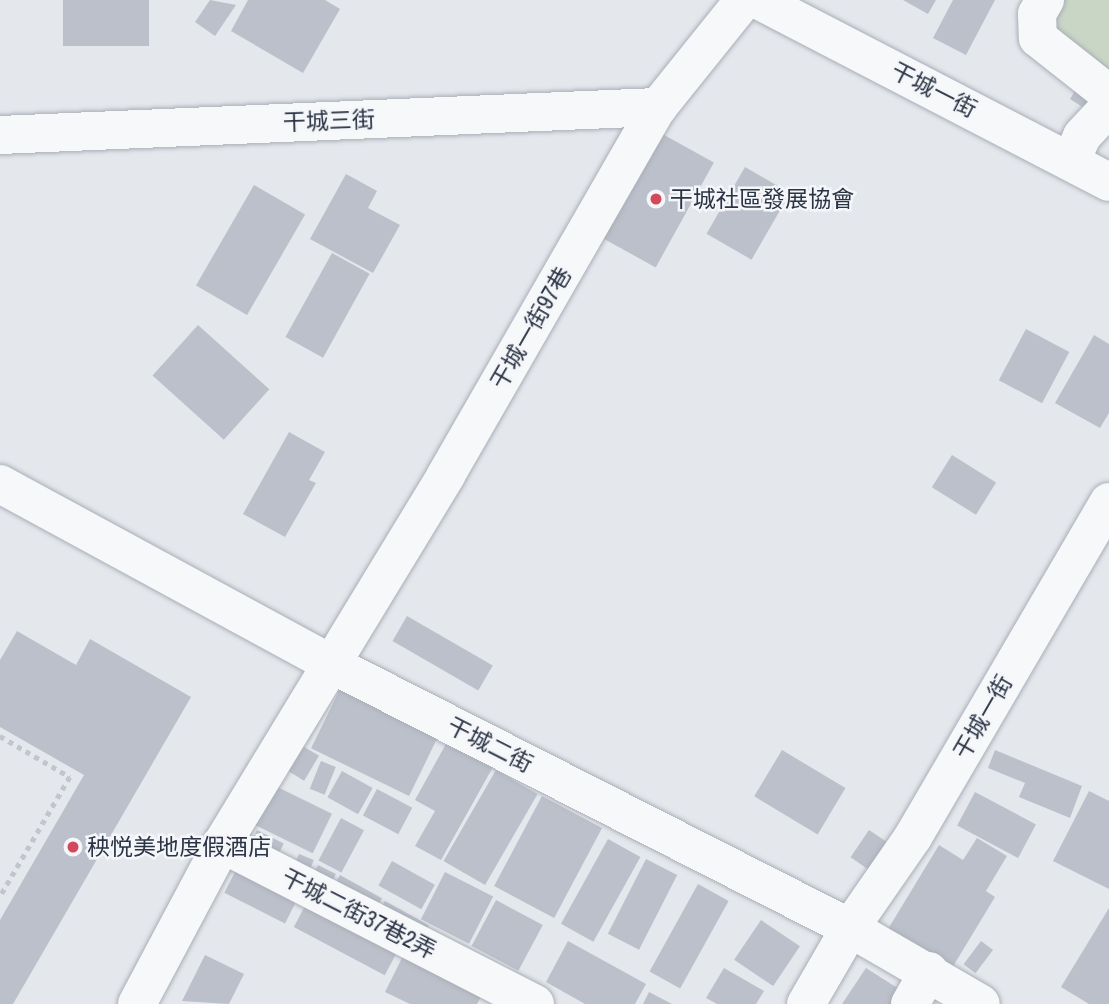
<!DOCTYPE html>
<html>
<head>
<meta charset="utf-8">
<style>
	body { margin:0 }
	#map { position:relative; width:1109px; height:1004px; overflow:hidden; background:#e4e7ec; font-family:"Archivo Narrow","Noto Sans TC",sans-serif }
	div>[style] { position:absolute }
	.green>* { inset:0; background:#c9d6c5 }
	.building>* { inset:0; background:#bbc0ca; transform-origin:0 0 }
	.path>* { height:4.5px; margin-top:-2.25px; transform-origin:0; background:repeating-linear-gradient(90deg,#c2c5cb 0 5px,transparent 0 10px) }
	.roads { filter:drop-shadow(0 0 2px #a9aeb7) drop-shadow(0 0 2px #a9aeb7) }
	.minor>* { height:38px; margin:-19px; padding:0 19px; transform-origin:19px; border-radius:19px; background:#f7f8fa }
	.dots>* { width:19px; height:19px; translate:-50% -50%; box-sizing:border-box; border:4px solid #f4f6f9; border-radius:50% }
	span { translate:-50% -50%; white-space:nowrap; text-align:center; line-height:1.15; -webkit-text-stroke:5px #f4f6f9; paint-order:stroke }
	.street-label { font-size:23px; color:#2b3445 }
	.poi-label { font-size:23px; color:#2b3445 }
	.left { translate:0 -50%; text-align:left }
</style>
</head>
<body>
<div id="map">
	<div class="green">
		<div style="clip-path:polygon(1061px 0,1109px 0,1109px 77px,1056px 50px,1052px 16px)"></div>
	</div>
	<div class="building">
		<div style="left:63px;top:0;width:86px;height:46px"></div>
		<div style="clip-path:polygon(210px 0,236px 5px,215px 36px,195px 22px)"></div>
		<div style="clip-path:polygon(248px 0,325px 0,340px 9px,303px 73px,231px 31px)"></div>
		<div style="clip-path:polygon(903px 0,936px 0,928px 14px)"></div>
		<div style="clip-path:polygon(953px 0,995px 0,966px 55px,933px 38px)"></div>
		<div style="clip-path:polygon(1081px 81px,1092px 113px,1070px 99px)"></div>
		<div style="left:657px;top:131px;width:65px;height:120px;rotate:29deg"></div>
		<div style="left:745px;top:167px;width:52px;height:77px;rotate:30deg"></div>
		<div style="clip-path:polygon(346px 174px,377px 191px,368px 208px,400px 225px,373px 273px,310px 239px)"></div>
		<div style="left:254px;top:185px;width:59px;height:116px;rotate:30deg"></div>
		<div style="left:332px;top:253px;width:43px;height:96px;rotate:29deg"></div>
		<div style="left:198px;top:325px;width:96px;height:68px;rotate:42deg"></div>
		<div style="left:1026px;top:329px;width:49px;height:58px;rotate:28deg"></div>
		<div style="clip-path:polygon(1094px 335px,1109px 344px,1109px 413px,1100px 428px,1055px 403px)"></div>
		<div style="clip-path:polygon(289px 432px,325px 452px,309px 480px,316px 483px,285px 537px,243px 514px)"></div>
		<div style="left:952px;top:455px;width:52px;height:38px;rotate:32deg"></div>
		<div style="left:407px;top:616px;width:99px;height:29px;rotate:30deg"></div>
		<div style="clip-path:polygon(17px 631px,76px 665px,90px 639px,191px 697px,13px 1004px,0 1004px,0 920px,84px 775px,0 727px,0 660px)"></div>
		<div style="left:340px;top:689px;width:109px;height:66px;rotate:26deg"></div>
		<div style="clip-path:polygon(447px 742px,493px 767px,441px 860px,415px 846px,435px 811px,415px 800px)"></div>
		<div style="left:301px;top:745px;width:21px;height:29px;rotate:31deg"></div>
		<div style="left:782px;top:750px;width:74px;height:54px;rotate:31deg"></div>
		<div style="clip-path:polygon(995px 750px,1082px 786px,1070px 818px,1019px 797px,1025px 783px,988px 768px)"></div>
		<div style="left:321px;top:761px;width:16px;height:30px;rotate:22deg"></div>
		<div style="left:496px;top:770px;width:48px;height:105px;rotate:30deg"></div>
		<div style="left:342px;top:771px;width:35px;height:30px;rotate:29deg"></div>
		<div style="left:261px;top:779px;width:79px;height:44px;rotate:26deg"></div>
		<div style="left:377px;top:789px;width:40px;height:30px;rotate:28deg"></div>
		<div style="clip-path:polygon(1089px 791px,1109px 801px,1109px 889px,1053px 861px)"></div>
		<div style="left:975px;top:792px;width:69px;height:38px;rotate:28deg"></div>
		<div style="left:542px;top:796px;width:68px;height:102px;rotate:28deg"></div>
		<div style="left:341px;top:818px;width:26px;height:48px;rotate:28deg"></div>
		<div style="left:257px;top:830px;width:30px;height:16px;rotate:27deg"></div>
		<div style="left:869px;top:830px;width:22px;height:33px;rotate:34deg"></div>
		<div style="clip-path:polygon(977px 838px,1007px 856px,986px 891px,995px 897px,949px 973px,885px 934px,939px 845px,963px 860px)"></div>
		<div style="left:608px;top:839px;width:37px;height:97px;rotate:29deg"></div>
		<div style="left:299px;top:854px;width:16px;height:17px;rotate:22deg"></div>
		<div style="left:646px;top:859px;width:35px;height:84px;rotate:27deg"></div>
		<div style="left:392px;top:861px;width:49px;height:28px;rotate:29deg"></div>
		<div style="left:318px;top:865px;width:20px;height:13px;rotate:27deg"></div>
		<div style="left:238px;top:866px;width:68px;height:30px;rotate:27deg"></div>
		<div style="left:445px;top:872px;width:54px;height:53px;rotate:27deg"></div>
		<div style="left:340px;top:875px;width:48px;height:16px;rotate:29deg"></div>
		<div style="left:698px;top:884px;width:35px;height:100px;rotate:29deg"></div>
		<div style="left:496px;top:900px;width:53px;height:52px;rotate:28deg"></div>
		<div style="left:385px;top:901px;width:50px;height:14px;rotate:29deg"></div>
		<div style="left:306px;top:904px;width:103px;height:26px;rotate:28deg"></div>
		<div style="clip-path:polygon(1109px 908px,1109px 1004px,1089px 1004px,1061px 987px)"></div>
		<div style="left:761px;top:920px;width:47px;height:48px;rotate:34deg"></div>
		<div style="clip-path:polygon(568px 941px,646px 984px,635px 1004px,585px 1004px,546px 982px)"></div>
		<div style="left:981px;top:941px;width:15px;height:29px;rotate:37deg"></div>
		<div style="clip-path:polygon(205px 955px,244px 974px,229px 1004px,182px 1001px)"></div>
		<div style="clip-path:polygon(403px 956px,482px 995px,477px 1004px,410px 1004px,385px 992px)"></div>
		<div style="clip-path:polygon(724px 968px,764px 991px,756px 1004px,717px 1004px,706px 998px)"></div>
		<div style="clip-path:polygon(866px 968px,910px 996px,904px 1004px,842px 1004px)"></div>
		<div style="clip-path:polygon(649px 992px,672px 1004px,643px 1004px)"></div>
	</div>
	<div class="path">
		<div style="left:0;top:736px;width:81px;rotate:30.4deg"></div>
		<div style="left:70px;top:777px;width:139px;rotate:120.3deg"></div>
	</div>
	<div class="roads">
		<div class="minor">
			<div style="left:758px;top:0;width:395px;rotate:27.4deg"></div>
			<div style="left:1045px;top:0;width:16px;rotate:120deg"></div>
			<div style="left:1037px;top:14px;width:24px;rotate:88deg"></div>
			<div style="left:1038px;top:38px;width:90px;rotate:38.3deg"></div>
			<div style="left:0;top:135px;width:659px;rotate:-2.44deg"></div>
			<div style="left:1071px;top:161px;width:27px;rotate:-66deg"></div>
			<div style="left:1082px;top:136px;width:40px;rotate:-47deg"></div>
			<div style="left:0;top:484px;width:377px;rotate:28.5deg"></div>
			<div style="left:331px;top:664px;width:582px;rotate:26.96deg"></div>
			<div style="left:850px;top:928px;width:151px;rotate:30.1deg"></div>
			<div style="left:137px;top:1004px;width:181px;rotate:-62deg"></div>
			<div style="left:535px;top:1004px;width:352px;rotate:-152.9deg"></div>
			<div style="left:222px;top:844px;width:432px;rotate:-58.7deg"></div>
			<div style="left:446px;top:475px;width:425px;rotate:-60.1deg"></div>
			<div style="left:658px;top:107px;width:137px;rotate:-51.2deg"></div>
			<div style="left:806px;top:1004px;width:88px;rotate:-59.9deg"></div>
			<div style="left:850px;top:928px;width:111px;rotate:-55.3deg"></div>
			<div style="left:913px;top:837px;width:388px;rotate:-59.7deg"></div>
			<div style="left:910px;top:1004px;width:38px;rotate:-60deg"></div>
		</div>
	</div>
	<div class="dots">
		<div style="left:656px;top:199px;background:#d1495b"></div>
		<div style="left:73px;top:847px;background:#d1495b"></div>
	</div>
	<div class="street-label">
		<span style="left:934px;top:90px;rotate:27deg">干城一街</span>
		<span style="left:329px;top:121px;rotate:-2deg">干城三街</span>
		<span style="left:531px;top:328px;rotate:-60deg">干城一街97巷</span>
		<span style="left:983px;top:717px;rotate:-60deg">干城一街</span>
		<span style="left:490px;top:745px;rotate:27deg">干城二街</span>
		<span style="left:359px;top:914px;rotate:27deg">干城二街37巷2弄</span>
	</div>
	<div class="poi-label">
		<span class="left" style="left:670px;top:199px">干城社區發展協會</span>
		<span class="left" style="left:87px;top:847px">秧悦美地度假酒店</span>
	</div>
</div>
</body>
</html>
